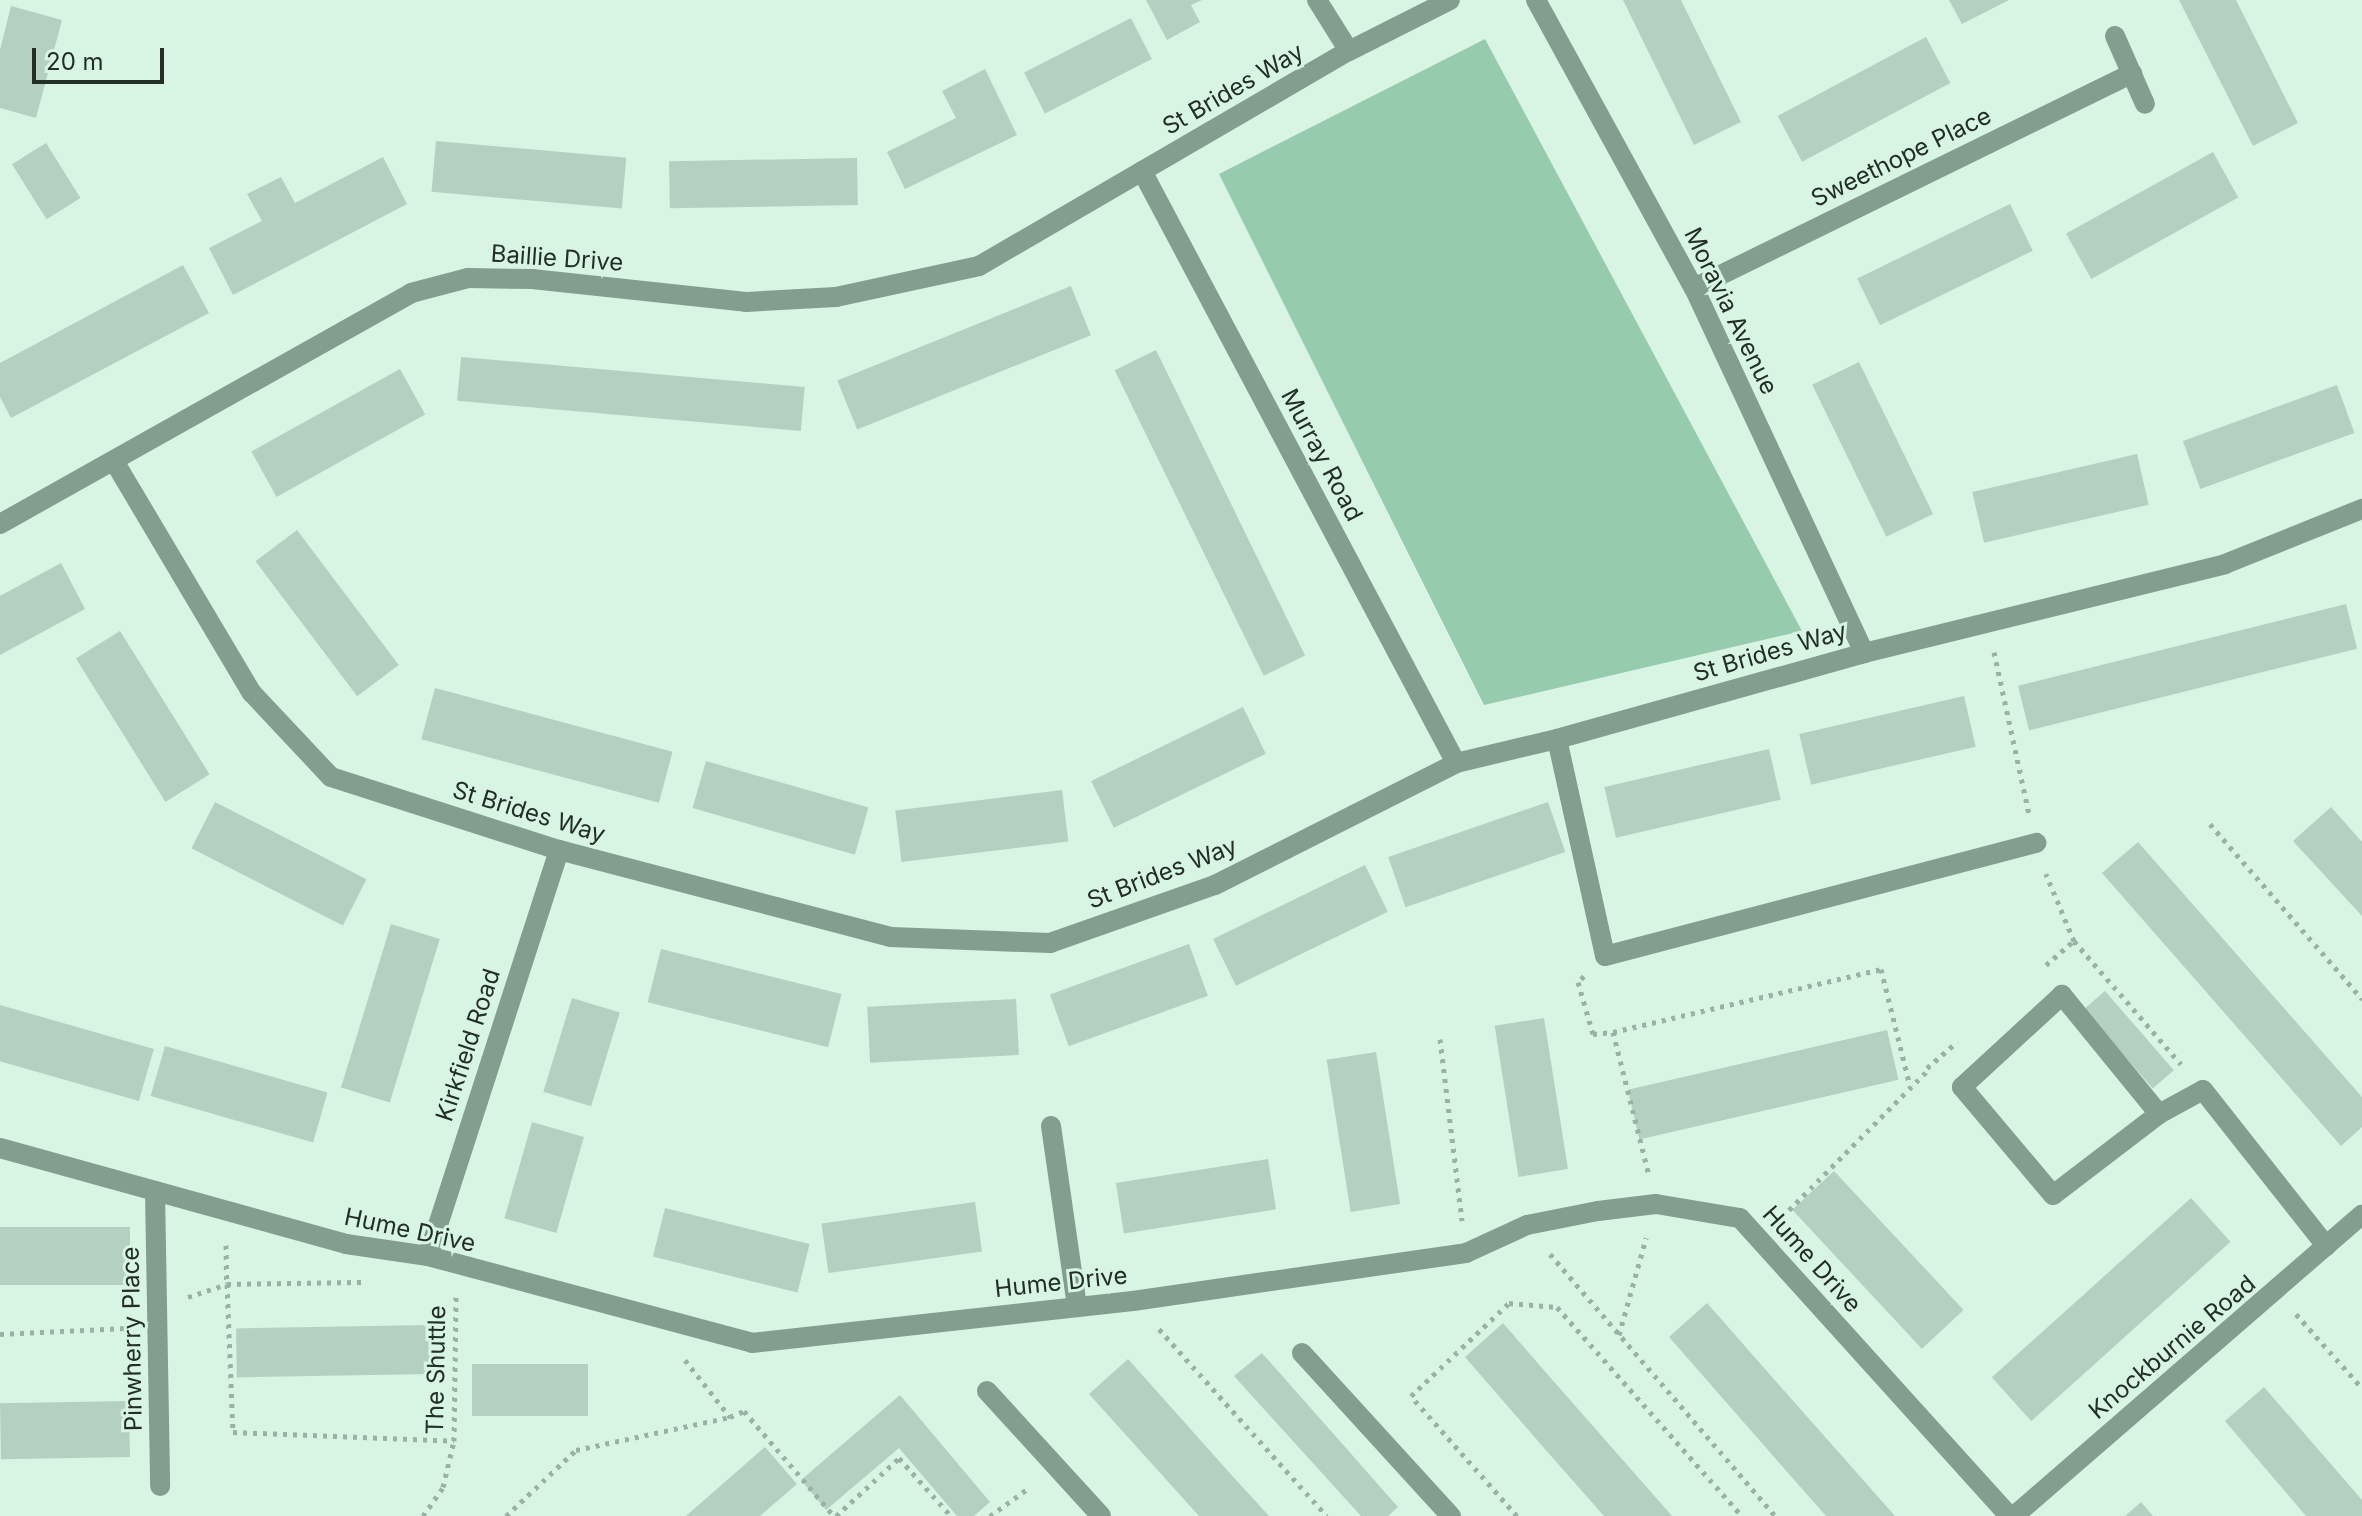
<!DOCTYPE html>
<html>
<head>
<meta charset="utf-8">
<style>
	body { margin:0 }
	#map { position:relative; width:2362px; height:1516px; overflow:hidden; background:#d8f5e4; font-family:Inter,sans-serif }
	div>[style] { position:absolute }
	.green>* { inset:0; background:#97cbae }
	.building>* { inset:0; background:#b4d0c0; transform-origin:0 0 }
	.path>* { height:5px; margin-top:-2.5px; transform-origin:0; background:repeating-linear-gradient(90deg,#9bb1a4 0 4px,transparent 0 10px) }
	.minor>* { height:20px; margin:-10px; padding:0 10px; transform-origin:10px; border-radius:10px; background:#839d8e }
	span { translate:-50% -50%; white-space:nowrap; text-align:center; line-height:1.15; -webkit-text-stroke:6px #d8f5e4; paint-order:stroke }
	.street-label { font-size:24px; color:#232e27 }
	.scale { position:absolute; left:32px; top:48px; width:132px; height:36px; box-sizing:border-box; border:4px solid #232e27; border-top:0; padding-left:10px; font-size:24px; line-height:28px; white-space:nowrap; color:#232e27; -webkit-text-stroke:6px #d8f5e4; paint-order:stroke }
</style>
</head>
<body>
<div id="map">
	<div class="green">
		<div style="clip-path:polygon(1485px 39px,1802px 631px,1484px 705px,1219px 174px)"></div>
	</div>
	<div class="building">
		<div style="clip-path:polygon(1146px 0,1202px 0,1191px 5px,1200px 22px,1167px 40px)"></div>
		<div style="clip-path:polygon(1623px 0,1681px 0,1741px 122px,1694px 145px)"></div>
		<div style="clip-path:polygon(1949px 0,2009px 0,1962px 24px)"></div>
		<div style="clip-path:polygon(2179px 0,2236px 0,2298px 123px,2253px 146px)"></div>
		<div style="clip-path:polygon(11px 6px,62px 20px,36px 118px,0 108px,0 50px)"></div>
		<div style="left:1131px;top:18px;width:46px;height:120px;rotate:63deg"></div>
		<div style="left:1926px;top:37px;width:52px;height:168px;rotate:62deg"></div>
		<div style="clip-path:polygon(985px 69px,1017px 135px,905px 189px,887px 152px,956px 118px,942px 91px)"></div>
		<div style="left:436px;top:141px;width:191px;height:51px;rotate:5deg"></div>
		<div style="left:46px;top:143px;width:65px;height:40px;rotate:58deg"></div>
		<div style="left:2213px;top:152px;width:52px;height:168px;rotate:61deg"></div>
		<div style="clip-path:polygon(383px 157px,407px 204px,233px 295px,209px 248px,262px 221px,247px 194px,281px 177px,295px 203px)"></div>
		<div style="left:857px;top:158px;width:47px;height:188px;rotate:89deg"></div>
		<div style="left:2010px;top:204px;width:52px;height:170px;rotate:64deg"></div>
		<div style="clip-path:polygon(183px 265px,209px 313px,11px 418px,0 397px,0 363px)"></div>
		<div style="left:1071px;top:286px;width:53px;height:252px;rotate:68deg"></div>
		<div style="left:1156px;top:350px;width:340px;height:46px;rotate:64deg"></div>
		<div style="left:461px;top:357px;width:345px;height:44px;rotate:5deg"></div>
		<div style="left:1859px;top:362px;width:169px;height:52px;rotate:64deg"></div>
		<div style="left:400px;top:369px;width:52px;height:170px;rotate:61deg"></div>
		<div style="left:2337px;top:385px;width:51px;height:164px;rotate:70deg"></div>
		<div style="left:2137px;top:454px;width:52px;height:169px;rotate:77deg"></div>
		<div style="left:297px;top:530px;width:169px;height:52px;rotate:53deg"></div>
		<div style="clip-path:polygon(61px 563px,85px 609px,0 655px,0 596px)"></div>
		<div style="left:2346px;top:604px;width:46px;height:338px;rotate:76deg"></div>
		<div style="left:120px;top:631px;width:169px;height:52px;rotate:58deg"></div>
		<div style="left:435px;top:688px;width:246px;height:53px;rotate:15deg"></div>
		<div style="left:1964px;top:696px;width:52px;height:169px;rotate:77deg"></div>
		<div style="left:1243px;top:707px;width:52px;height:169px;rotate:64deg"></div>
		<div style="left:1769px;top:749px;width:52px;height:169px;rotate:77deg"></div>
		<div style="left:706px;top:761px;width:169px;height:49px;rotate:16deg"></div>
		<div style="left:1062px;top:790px;width:52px;height:168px;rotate:83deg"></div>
		<div style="left:215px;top:802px;width:170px;height:52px;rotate:27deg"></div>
		<div style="left:1548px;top:802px;width:53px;height:169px;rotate:71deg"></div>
		<div style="clip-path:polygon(2331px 807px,2362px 842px,2362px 916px,2293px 841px)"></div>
		<div style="clip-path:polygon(2138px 842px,2362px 1097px,2362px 1127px,2341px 1146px,2102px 873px)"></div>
		<div style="left:1365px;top:865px;width:52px;height:169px;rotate:64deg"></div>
		<div style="left:391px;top:924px;width:51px;height:171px;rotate:17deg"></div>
		<div style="left:1189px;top:944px;width:55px;height:148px;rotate:70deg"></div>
		<div style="left:661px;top:949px;width:186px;height:55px;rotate:14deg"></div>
		<div style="left:2105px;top:991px;width:105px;height:28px;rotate:49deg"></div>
		<div style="left:572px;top:998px;width:50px;height:98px;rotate:17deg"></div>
		<div style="left:1016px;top:999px;width:56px;height:149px;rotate:87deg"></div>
		<div style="left:0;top:1005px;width:160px;height:54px;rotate:16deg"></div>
		<div style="left:1544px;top:1018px;width:153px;height:50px;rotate:81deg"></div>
		<div style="left:1887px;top:1030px;width:51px;height:266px;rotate:77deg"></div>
		<div style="left:165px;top:1046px;width:169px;height:52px;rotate:16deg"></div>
		<div style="left:1376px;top:1052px;width:154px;height:50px;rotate:81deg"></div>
		<div style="left:532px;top:1122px;width:54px;height:100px;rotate:16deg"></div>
		<div style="left:1268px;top:1159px;width:51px;height:154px;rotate:81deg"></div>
		<div style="left:1834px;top:1171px;width:190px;height:57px;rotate:47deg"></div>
		<div style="left:2191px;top:1198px;width:59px;height:268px;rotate:48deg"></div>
		<div style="left:975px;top:1202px;width:50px;height:155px;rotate:82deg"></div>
		<div style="left:665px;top:1208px;width:149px;height:50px;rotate:14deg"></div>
		<div style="left:0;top:1227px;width:130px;height:58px"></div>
		<div style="clip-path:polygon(1707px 1303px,1758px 1361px,1895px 1516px,1826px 1516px,1796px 1482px,1669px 1337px)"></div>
		<div style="clip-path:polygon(1503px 1323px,1556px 1384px,1672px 1516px,1604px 1516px,1544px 1448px,1465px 1357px)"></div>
		<div style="left:430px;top:1325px;width:49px;height:194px;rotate:89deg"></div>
		<div style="clip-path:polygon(1262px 1353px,1398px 1507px,1388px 1516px,1361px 1516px,1234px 1376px)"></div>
		<div style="clip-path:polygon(1128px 1359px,1227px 1470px,1269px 1516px,1199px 1516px,1089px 1394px)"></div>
		<div style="left:588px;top:1364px;width:52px;height:116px;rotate:90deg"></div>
		<div style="clip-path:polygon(2264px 1387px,2362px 1500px,2362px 1516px,2306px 1516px,2225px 1421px)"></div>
		<div style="clip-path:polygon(900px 1395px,990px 1502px,974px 1516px,957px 1516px,899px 1448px,826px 1510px,801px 1480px)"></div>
		<div style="left:129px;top:1401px;width:56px;height:129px;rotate:89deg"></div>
		<div style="clip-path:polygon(765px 1447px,797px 1484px,760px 1516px,686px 1516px)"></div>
		<div style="clip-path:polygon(2141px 1502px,2153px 1516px,2125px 1516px)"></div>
	</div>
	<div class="path">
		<div style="left:1994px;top:652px;width:166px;rotate:77.8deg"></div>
		<div style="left:2210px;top:824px;width:232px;rotate:49deg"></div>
		<div style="left:2074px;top:941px;width:163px;rotate:49deg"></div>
		<div style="left:2046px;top:965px;width:37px;rotate:-41deg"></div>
		<div style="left:2074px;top:941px;width:73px;rotate:-112.7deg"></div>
		<div style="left:1584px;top:976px;width:8px;rotate:135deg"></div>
		<div style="left:1578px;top:982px;width:54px;rotate:73.9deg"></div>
		<div style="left:1593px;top:1034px;width:20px;rotate:-6deg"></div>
		<div style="left:1613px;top:1032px;width:147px;rotate:75.9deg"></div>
		<div style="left:1613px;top:1032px;width:275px;rotate:-13.2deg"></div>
		<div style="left:1881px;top:969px;width:121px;rotate:76.1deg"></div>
		<div style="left:1440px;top:1039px;width:183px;rotate:83.1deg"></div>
		<div style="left:1927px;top:1068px;width:40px;rotate:-41deg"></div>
		<div style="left:1782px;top:1217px;width:209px;rotate:-45.2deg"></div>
		<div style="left:226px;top:1245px;width:39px;rotate:89deg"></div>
		<div style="left:227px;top:1284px;width:135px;rotate:-0.8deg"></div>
		<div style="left:1550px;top:1254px;width:345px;rotate:49.3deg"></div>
		<div style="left:188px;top:1297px;width:41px;rotate:-18.4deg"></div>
		<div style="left:227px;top:1284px;width:148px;rotate:87.7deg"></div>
		<div style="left:233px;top:1432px;width:221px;rotate:2.3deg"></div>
		<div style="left:2296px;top:1314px;width:99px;rotate:48.3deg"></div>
		<div style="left:1159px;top:1329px;width:251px;rotate:48.1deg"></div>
		<div style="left:0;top:1334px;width:127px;rotate:-2.7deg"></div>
		<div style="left:1619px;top:1335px;width:101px;rotate:-74.4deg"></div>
		<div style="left:685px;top:1360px;width:73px;rotate:51.7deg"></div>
		<div style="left:730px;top:1417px;width:15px;rotate:-23deg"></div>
		<div style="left:744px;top:1411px;width:138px;rotate:49.4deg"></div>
		<div style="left:423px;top:1516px;width:35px;rotate:-55deg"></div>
		<div style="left:443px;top:1487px;width:47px;rotate:-76.6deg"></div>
		<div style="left:454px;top:1441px;width:144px;rotate:-89.2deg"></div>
		<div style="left:506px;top:1516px;width:96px;rotate:-43.3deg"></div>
		<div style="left:576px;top:1450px;width:157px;rotate:-12.1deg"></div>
		<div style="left:836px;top:1516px;width:86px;rotate:-42.6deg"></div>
		<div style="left:899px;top:1458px;width:78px;rotate:48.1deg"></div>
		<div style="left:990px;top:1516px;width:49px;rotate:-35.9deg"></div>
		<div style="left:1517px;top:1516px;width:160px;rotate:-131.5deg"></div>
		<div style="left:1411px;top:1396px;width:135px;rotate:-43.5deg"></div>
		<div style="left:1509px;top:1303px;width:48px;rotate:4.8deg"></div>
		<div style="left:1557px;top:1307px;width:279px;rotate:48.5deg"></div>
	</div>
	<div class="minor">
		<div style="left:1317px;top:0;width:60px;rotate:57.9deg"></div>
		<div style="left:1536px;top:0;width:328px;rotate:61.3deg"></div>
		<div style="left:1694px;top:288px;width:403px;rotate:65deg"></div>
		<div style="left:2115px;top:36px;width:74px;rotate:66.2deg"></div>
		<div style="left:1142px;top:171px;width:670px;rotate:62.06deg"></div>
		<div style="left:1694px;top:288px;width:488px;rotate:-26.1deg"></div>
		<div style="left:114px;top:461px;width:270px;rotate:59.3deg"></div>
		<div style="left:252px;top:693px;width:115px;rotate:46.8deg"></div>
		<div style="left:331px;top:777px;width:239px;rotate:17.8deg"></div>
		<div style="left:559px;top:850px;width:343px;rotate:14.7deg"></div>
		<div style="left:891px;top:937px;width:159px;rotate:2.2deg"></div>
		<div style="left:1050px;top:943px;width:175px;rotate:-19.4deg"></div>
		<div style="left:1215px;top:885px;width:270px;rotate:-26.8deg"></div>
		<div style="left:1456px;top:763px;width:104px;rotate:-13.4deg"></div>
		<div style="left:1557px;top:739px;width:319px;rotate:-15.6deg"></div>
		<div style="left:1864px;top:653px;width:372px;rotate:-13.8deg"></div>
		<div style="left:2225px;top:564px;width:148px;rotate:-21.9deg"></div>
		<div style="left:0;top:524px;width:471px;rotate:-29.3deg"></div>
		<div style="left:411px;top:293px;width:59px;rotate:-14.7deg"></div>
		<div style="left:468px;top:278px;width:64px;rotate:0.9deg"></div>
		<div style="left:532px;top:279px;width:215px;rotate:6.1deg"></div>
		<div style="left:746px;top:302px;width:90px;rotate:-3.2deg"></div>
		<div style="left:836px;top:297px;width:146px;rotate:-12.2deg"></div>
		<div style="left:979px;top:266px;width:428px;rotate:-30.2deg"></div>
		<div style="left:1349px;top:51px;width:113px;rotate:-26.8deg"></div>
		<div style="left:1557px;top:739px;width:222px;rotate:77.5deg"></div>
		<div style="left:1605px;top:956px;width:446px;rotate:-14.7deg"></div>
		<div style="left:2159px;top:1114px;width:154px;rotate:-129.2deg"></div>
		<div style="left:2062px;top:995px;width:136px;rotate:137.4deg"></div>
		<div style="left:1962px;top:1087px;width:141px;rotate:49.9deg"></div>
		<div style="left:2053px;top:1195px;width:133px;rotate:-37.4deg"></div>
		<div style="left:2159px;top:1114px;width:50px;rotate:-28.6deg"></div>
		<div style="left:2203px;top:1090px;width:199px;rotate:51.7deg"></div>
		<div style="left:1051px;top:1126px;width:183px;rotate:81.8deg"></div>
		<div style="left:0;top:1148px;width:359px;rotate:15.5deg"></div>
		<div style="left:346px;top:1244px;width:83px;rotate:8.3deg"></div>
		<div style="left:428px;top:1256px;width:335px;rotate:15deg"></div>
		<div style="left:752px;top:1343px;width:383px;rotate:-6.3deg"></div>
		<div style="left:1133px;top:1301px;width:336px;rotate:-8.2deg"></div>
		<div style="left:1466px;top:1253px;width:67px;rotate:-24.7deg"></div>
		<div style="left:1527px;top:1225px;width:72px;rotate:-11.2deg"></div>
		<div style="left:1598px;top:1211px;width:58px;rotate:-6.9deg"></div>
		<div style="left:1656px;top:1204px;width:85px;rotate:9.5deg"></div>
		<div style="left:1740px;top:1218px;width:401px;rotate:47.9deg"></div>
		<div style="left:155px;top:1191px;width:295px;rotate:89deg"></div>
		<div style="left:428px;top:1256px;width:427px;rotate:-72.1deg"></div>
		<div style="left:1302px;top:1353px;width:221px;rotate:47.6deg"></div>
		<div style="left:987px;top:1391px;width:169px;rotate:47.6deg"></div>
		<div style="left:2014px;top:1516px;width:460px;rotate:-40.9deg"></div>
	</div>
	<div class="street-label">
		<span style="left:1233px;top:89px;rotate:-30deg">St Brides Way</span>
		<span style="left:1901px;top:157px;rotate:-26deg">Sweethope Place</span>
		<span style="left:557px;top:258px;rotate:4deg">Baillie Drive</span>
		<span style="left:1731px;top:311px;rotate:64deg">Moravia Avenue</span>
		<span style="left:1322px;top:455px;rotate:62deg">Murray Road</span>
		<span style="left:1770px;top:652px;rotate:-16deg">St Brides Way</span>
		<span style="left:529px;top:812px;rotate:17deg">St Brides Way</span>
		<span style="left:1162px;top:873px;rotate:-21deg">St Brides Way</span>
		<span style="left:468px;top:1045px;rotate:-72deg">Kirkfield Road</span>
		<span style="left:410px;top:1230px;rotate:12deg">Hume Drive</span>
		<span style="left:1812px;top:1259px;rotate:48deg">Hume Drive</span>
		<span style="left:1061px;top:1282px;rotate:-6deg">Hume Drive</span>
		<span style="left:132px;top:1339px;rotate:-91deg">Pinwherry Place</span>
		<span style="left:2172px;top:1347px;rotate:-40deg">Knockburnie Road</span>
		<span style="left:436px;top:1370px;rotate:-89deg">The Shuttle</span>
	</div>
	<div class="scale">20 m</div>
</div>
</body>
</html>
